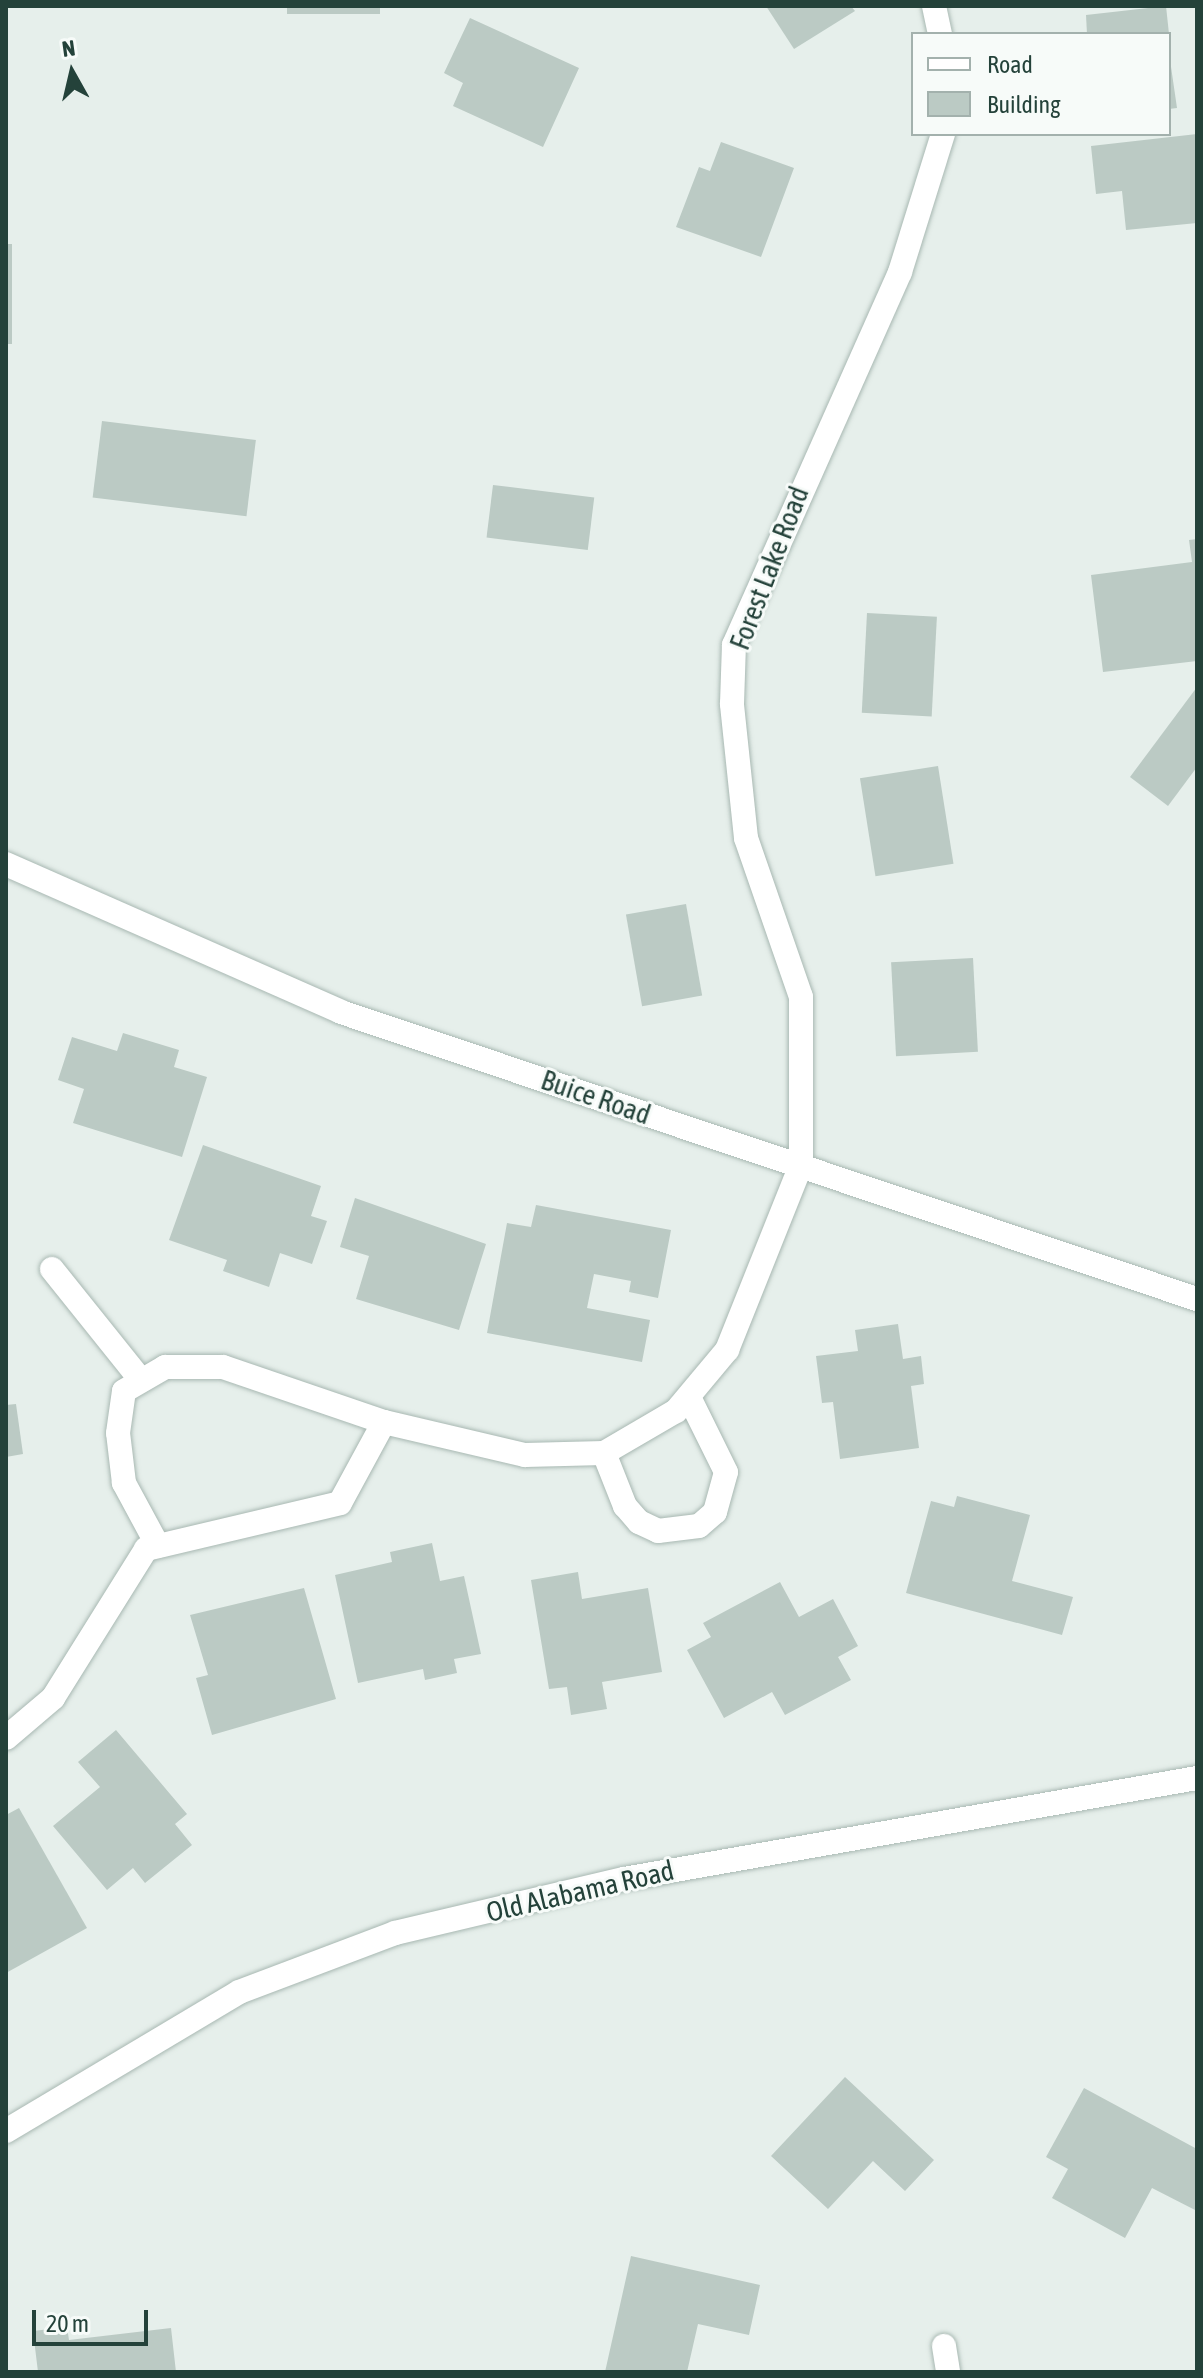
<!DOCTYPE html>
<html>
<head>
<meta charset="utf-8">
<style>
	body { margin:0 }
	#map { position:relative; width:1203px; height:2378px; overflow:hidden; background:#e6efeb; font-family:"Asap Condensed",sans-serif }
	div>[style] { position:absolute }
	.building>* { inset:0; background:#bbcac4; transform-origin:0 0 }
	.roads { filter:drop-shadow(0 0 2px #a8b8b2) drop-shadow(0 0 2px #a8b8b2) }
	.minor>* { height:24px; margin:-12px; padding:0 12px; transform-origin:12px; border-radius:12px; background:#fff }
	.tertiary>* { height:24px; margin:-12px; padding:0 12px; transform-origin:12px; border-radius:12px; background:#fff }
	.secondary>* { height:24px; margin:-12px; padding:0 12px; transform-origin:12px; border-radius:12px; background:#fff }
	span { translate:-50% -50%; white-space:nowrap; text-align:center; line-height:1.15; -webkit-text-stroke:6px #f7fbf9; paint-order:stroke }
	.street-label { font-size:28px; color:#24423a }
	.frame { position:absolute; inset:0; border:8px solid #24423a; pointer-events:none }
	.legend { position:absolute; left:911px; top:32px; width:260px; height:104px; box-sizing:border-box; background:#f7fbf9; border:2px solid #a3b1ad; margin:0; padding:10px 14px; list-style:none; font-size:24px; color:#24423a }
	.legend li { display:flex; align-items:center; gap:16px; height:40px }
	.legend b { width:40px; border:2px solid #a3b1ad }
	.north { position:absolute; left:32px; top:32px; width:80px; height:80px; -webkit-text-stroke:6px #f7fbf9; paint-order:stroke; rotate:352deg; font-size:22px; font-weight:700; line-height:32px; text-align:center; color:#24423a }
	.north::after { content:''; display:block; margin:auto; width:28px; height:36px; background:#24423a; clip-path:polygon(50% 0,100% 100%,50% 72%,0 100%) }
	.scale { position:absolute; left:32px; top:2310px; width:116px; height:36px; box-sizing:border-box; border:4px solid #24423a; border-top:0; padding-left:10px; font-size:24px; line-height:28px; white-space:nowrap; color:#24423a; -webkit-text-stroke:6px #f7fbf9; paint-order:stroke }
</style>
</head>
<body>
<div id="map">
	<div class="building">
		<div style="left:287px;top:6px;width:93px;height:8px"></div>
		<div style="clip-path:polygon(766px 6px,851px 6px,855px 11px,794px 49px)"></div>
		<div style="clip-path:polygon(1166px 6px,1169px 34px,1087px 34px,1086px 15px)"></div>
		<div style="clip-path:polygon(470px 18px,579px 68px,543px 147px,453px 106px,463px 83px,444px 73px)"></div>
		<div style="clip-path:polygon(1169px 53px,1177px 108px,1169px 109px)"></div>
		<div style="clip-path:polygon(1197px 134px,1197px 223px,1126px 230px,1122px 191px,1096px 194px,1091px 146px)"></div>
		<div style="clip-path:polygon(721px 142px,794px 168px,761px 257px,676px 227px,699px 167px,710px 171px)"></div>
		<div style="left:6px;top:244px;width:6px;height:100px"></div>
		<div style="left:102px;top:421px;width:155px;height:77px;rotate:7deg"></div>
		<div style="left:493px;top:485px;width:102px;height:53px;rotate:7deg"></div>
		<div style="clip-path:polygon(1197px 539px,1197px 661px,1103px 672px,1091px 575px,1192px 562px,1189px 540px)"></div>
		<div style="left:867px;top:613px;width:70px;height:100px;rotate:3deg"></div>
		<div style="clip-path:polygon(1197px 687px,1197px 767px,1168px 806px,1130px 777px)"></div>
		<div style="left:938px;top:766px;width:99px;height:79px;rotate:81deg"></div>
		<div style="left:686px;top:904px;width:93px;height:61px;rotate:80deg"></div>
		<div style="left:973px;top:958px;width:94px;height:82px;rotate:87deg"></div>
		<div style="clip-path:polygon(123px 1033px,179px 1050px,174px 1067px,207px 1077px,182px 1157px,73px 1123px,84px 1089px,58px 1080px,72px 1037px,117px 1051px)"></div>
		<div style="clip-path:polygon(203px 1145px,321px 1186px,311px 1216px,327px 1221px,312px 1264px,280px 1253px,269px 1287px,223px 1271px,227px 1260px,169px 1240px)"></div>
		<div style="clip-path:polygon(355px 1198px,486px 1244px,459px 1330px,356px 1299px,369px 1256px,340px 1247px)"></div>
		<div style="clip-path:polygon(536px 1205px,671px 1230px,658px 1298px,629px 1292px,631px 1281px,594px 1274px,587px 1308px,650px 1320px,642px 1362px,487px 1333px,507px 1223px,531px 1227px)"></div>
		<div style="clip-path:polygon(898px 1324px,903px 1359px,921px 1356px,924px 1384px,911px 1386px,919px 1448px,840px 1459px,833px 1402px,822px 1403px,816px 1356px,858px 1351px,855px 1330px)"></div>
		<div style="clip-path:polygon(16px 1404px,23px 1454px,6px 1457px,6px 1405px)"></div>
		<div style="clip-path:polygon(957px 1496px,1030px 1515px,1012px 1581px,1073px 1597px,1062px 1635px,906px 1593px,931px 1501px,954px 1507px)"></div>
		<div style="clip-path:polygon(432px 1543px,440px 1581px,464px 1576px,481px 1654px,454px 1659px,457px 1673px,425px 1680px,423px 1669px,358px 1683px,335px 1575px,392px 1562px,390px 1552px)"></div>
		<div style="clip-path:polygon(578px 1572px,582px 1599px,648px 1588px,662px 1672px,602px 1682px,607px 1709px,571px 1715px,567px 1687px,549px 1689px,531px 1580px)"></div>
		<div style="clip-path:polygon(780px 1582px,799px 1617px,833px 1599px,858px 1646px,838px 1657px,851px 1680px,785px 1715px,772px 1692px,724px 1718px,687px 1650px,711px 1637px,703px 1623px)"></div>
		<div style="clip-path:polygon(304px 1588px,336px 1699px,212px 1735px,196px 1678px,208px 1675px,190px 1615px)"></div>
		<div style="clip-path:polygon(116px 1730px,187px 1814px,175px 1824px,192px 1845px,145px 1883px,133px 1868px,107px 1890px,53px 1826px,100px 1787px,78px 1762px)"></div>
		<div style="clip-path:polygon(19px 1808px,87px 1928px,6px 1973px,6px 1815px)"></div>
		<div style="clip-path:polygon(845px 2077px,934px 2160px,905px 2191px,873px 2161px,828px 2209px,771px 2156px)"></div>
		<div style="clip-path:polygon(1084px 2088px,1197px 2149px,1197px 2211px,1152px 2188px,1125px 2238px,1052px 2198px,1068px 2169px,1046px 2157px)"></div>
		<div style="clip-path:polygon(631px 2256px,760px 2285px,749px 2335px,698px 2324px,687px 2372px,605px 2372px)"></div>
		<div style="clip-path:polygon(67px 2327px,69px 2340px,171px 2328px,176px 2372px,38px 2372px,33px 2331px)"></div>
	</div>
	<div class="roads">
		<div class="minor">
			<div style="left:934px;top:6px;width:29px;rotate:78deg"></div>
			<div style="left:52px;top:1269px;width:142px;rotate:51.3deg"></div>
			<div style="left:604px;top:1453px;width:57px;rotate:68.4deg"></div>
			<div style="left:625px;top:1506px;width:21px;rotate:49deg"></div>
			<div style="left:639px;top:1522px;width:21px;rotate:25deg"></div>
			<div style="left:658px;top:1531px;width:41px;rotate:-7deg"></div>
			<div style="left:699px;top:1526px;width:21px;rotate:-41deg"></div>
			<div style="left:715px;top:1512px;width:41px;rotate:-74.6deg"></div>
			<div style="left:726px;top:1472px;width:81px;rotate:-116.3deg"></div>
			<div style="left:158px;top:1546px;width:72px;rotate:-118.4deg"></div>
			<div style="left:124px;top:1483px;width:50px;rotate:-96.8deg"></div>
			<div style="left:118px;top:1433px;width:42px;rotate:-81.9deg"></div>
			<div style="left:124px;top:1391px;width:48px;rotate:-30.3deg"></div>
			<div style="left:165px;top:1367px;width:58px"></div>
			<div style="left:223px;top:1367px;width:170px;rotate:18.9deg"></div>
			<div style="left:6px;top:1738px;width:62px;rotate:-40.4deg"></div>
			<div style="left:53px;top:1698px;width:176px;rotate:-58deg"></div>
			<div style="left:146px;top:1549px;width:199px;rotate:-13.3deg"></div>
			<div style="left:340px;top:1503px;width:92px;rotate:-61.5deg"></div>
			<div style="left:384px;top:1422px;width:145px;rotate:13.2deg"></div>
			<div style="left:525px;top:1455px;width:79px;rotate:-1.5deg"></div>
			<div style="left:604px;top:1453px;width:83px;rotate:-30.3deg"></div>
			<div style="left:676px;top:1411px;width:80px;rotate:-50.1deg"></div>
			<div style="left:727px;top:1350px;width:199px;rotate:-68.2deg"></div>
			<div style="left:801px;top:1165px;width:168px;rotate:-90deg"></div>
			<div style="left:801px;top:997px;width:168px;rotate:-109.1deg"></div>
			<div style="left:746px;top:838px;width:135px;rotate:-96deg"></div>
			<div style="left:732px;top:704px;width:59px;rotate:-88.1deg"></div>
			<div style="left:734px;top:645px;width:408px;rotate:-66deg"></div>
			<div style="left:900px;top:272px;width:145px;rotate:-72.7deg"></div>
			<div style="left:944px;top:2346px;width:26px;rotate:81deg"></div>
		</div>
		<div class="tertiary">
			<div style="left:6px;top:864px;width:366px;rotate:23.8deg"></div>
			<div style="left:341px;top:1012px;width:903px;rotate:18.54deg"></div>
		</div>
		<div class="secondary">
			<div style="left:6px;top:2131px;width:271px;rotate:-30.8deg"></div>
			<div style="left:239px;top:1992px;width:167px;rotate:-20.7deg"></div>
			<div style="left:395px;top:1933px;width:235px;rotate:-13.3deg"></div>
			<div style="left:624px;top:1879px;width:582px;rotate:-10deg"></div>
		</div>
	</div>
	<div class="street-label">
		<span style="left:769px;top:568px;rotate:-69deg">Forest Lake Road</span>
		<span style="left:596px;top:1097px;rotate:19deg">Buice Road</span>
		<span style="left:580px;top:1891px;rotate:-13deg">Old Alabama Road</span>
	</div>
	<div class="frame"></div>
	<ul class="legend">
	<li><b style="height:10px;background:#fff"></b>Road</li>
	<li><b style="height:22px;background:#bbcac4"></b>Building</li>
	</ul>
	<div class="north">N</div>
	<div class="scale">20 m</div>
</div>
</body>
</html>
